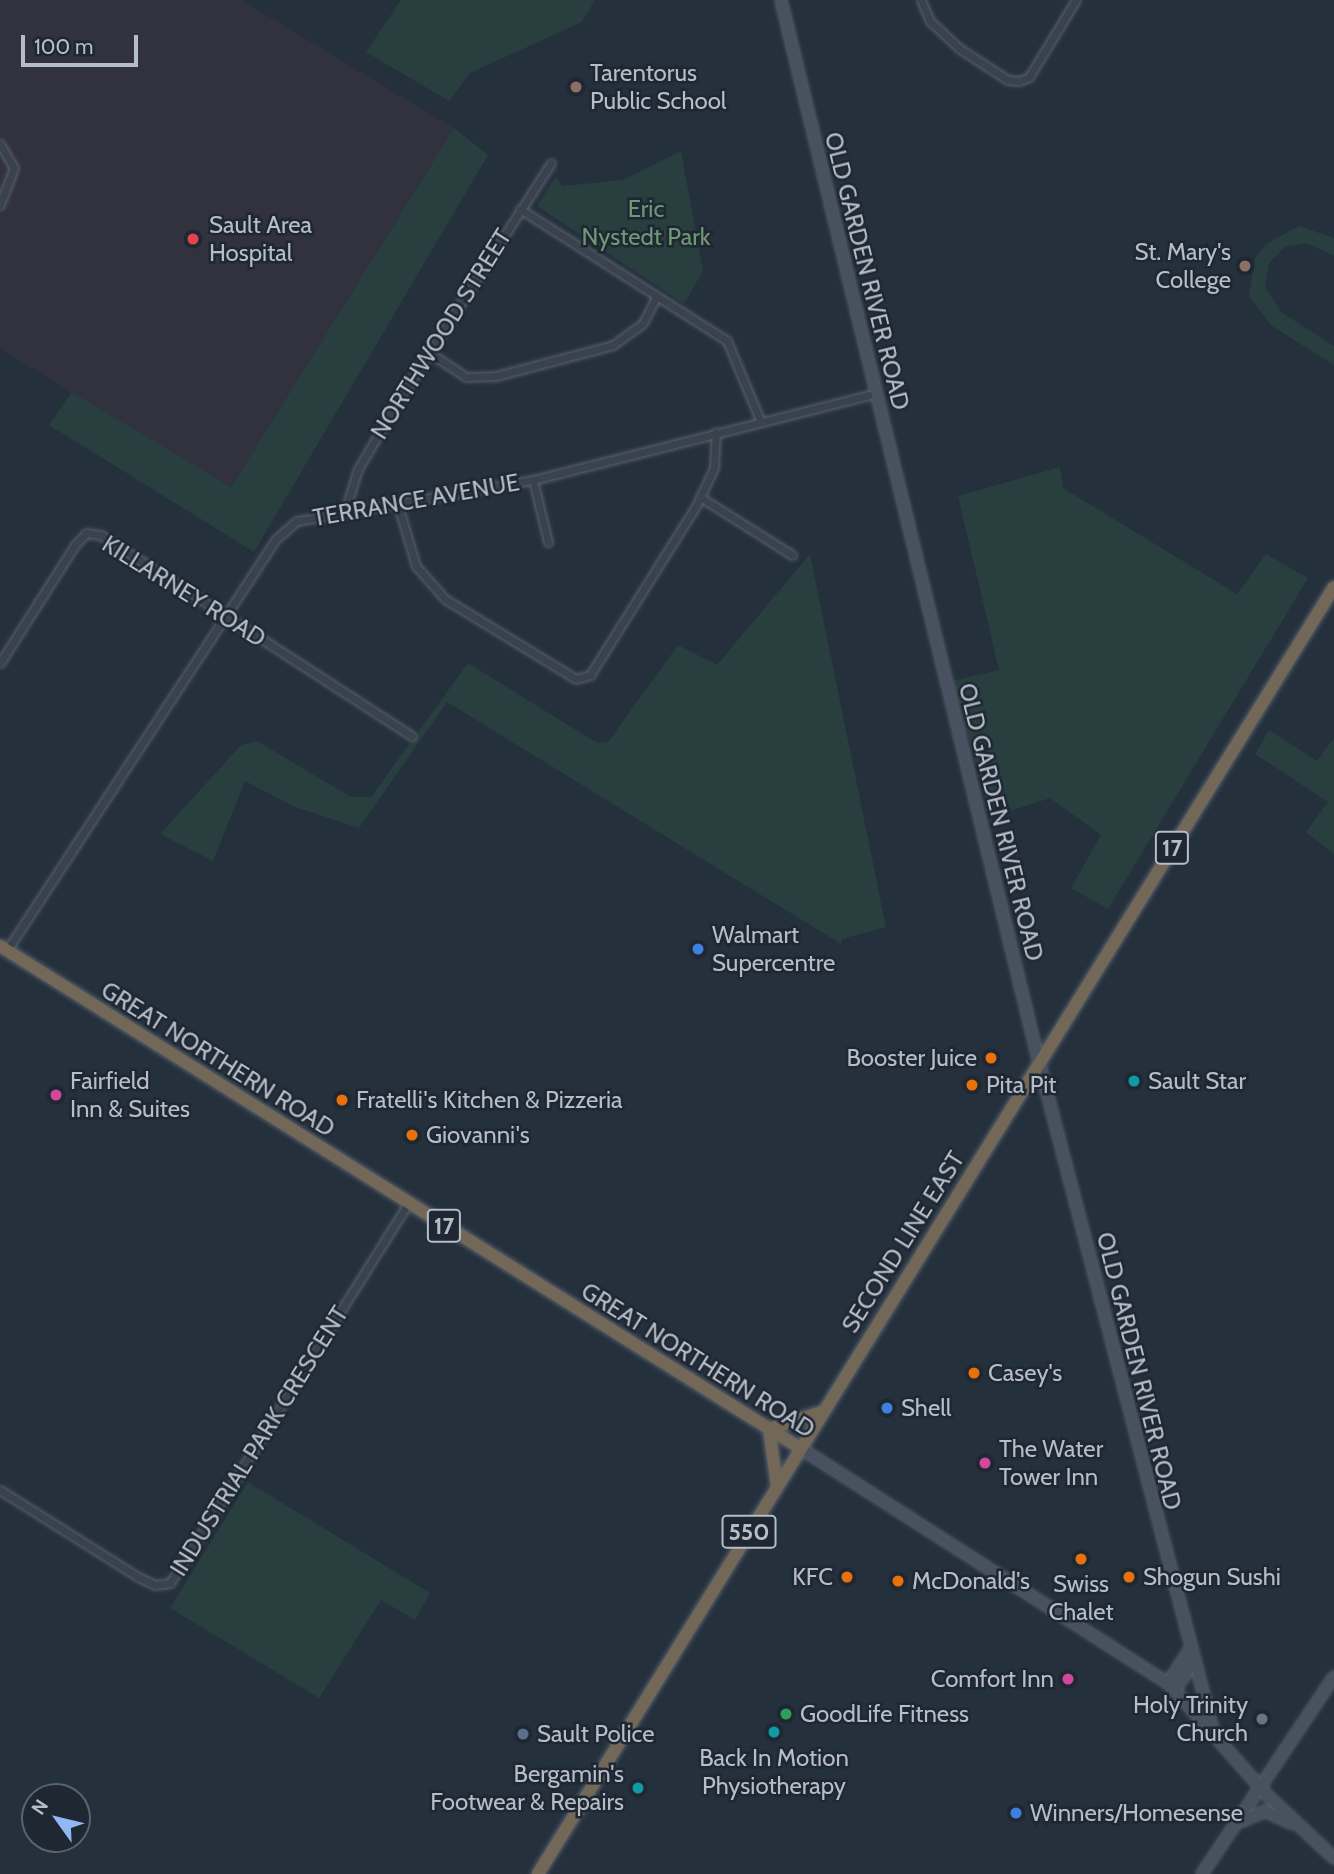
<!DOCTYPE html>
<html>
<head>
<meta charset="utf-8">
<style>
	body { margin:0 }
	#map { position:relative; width:1334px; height:1874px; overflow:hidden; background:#25303d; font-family:Cabin,sans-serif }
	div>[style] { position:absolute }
	.medical>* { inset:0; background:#32313e }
	.green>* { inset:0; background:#283e3f }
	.roads { filter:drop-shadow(0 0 2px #57606b) drop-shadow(0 0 2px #57606b) }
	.street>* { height:7px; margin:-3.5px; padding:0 3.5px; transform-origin:3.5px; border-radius:3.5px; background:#39424d }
	.secondary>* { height:10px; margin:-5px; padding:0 5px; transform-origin:5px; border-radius:5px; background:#475160 }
	.highway>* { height:12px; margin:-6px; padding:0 6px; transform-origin:6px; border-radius:6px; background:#736757 }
	.dots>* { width:19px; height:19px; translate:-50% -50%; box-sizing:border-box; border:4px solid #1e2732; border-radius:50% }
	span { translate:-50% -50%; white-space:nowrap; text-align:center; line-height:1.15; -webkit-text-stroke:5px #1e2732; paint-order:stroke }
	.shield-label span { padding:2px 5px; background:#1e2732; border:2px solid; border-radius:5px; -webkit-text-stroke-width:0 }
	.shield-label { font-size:23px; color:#b5bdc8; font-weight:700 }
	.poi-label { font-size:24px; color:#b5bdc8 }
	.left { translate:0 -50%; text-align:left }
	.right { translate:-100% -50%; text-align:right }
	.park-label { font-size:24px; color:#6e9876 }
	.street-label { font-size:24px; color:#b5bdc8 }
	.north { position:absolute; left:21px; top:1783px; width:70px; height:70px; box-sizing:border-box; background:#1e2732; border:2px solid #5a636e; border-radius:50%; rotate:304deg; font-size:19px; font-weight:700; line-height:28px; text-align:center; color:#b5bdc8 }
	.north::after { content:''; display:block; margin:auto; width:24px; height:32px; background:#90b9f3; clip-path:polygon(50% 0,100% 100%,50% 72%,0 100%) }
	.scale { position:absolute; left:21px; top:35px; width:117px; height:32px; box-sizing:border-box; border:4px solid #b5bdc8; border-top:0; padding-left:9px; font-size:21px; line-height:24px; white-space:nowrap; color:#b5bdc8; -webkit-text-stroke:5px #1e2732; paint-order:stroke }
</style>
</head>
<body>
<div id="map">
	<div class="medical">
		<div style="clip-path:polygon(0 0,241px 0,454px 128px,231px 487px,0 349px)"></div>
	</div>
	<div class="green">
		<div style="clip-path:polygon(401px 0,595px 0,582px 22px,470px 73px,449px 101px,366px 52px)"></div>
		<div style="clip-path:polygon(454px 128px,488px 155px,254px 552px,49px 425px,72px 392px,231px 487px)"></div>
		<div style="clip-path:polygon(681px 151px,703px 271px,684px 304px,537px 206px,556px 176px,562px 186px,623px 180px)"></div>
		<div style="clip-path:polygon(1299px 226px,1334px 238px,1334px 256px,1307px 243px,1285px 247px,1269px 263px,1265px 286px,1281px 312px,1334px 346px,1334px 365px,1272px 326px,1249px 296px,1255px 259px,1266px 244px)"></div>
		<div style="clip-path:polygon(1060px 467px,1063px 488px,1237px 594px,1266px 554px,1308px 578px,1108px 909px,1071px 888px,1101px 835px,1050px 798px,991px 817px,952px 681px,999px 670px,958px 496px)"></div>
		<div style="clip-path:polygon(810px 554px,886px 927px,842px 939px,841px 944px,447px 702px,359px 828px,295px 807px,245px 781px,213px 861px,160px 834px,241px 745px,257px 741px,351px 797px,371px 797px,468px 663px,597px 743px,608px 742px,678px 645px,717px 665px)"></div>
		<div style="clip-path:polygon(1269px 730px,1317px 761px,1334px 738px,1334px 854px,1306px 832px,1328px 802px,1255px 754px)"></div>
		<div style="clip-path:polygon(248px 1482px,430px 1593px,415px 1620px,381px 1600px,319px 1698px,170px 1608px)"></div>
	</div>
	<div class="roads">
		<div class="street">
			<div style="left:921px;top:0;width:23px;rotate:67deg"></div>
			<div style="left:930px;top:21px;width:41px;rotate:43deg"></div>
			<div style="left:960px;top:49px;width:57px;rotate:32.9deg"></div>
			<div style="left:1008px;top:80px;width:11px;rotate:5deg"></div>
			<div style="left:1019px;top:81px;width:11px;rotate:-22deg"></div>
			<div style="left:1029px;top:77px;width:90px;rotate:-58.6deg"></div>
			<div style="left:0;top:144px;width:28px;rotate:60deg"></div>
			<div style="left:14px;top:168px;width:40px;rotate:111deg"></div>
			<div style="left:520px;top:209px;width:246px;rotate:32.5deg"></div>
			<div style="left:727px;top:341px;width:86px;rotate:67.3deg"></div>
			<div style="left:430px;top:353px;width:43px;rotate:33.7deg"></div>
			<div style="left:466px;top:377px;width:30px;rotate:-2deg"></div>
			<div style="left:496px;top:376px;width:121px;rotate:-14.8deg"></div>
			<div style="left:613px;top:345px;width:37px;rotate:-36deg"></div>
			<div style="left:643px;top:323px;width:29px;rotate:-63deg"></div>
			<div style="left:533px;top:480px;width:64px;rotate:76.4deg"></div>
			<div style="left:700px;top:497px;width:109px;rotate:32.2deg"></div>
			<div style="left:397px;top:502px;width:67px;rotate:73.5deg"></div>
			<div style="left:416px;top:566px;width:44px;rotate:48.7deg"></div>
			<div style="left:445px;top:599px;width:153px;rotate:31.4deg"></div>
			<div style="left:576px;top:679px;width:15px;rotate:-16deg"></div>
			<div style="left:590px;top:675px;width:199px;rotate:-57.9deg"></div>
			<div style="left:696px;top:506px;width:42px;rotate:-64.7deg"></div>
			<div style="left:714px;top:468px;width:36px;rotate:-87deg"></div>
			<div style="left:345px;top:511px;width:44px;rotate:-72.8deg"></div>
			<div style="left:358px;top:469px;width:77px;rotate:-59.4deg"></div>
			<div style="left:397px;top:403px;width:285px;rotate:-57.3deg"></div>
			<div style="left:0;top:663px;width:140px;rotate:-57.6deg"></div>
			<div style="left:75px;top:545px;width:16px;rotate:-47deg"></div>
			<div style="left:86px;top:533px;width:15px;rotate:8deg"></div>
			<div style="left:101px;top:535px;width:370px;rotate:32.9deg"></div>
			<div style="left:7px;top:950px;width:491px;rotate:-56.8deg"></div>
			<div style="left:276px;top:539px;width:28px;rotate:-41deg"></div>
			<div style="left:297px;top:521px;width:240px;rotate:-9.9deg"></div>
			<div style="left:533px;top:480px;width:354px;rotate:-14.2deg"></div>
			<div style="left:0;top:1490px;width:163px;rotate:32.2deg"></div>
			<div style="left:138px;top:1577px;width:19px;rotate:25deg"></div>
			<div style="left:155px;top:1585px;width:15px;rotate:-8deg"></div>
			<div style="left:170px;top:1583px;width:448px;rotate:-57.9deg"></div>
		</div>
		<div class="secondary">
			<div style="left:781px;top:0;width:1093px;rotate:76.35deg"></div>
			<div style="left:1039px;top:1062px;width:690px;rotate:75.4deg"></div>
			<div style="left:800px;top:1448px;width:437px;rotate:32.6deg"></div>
			<div style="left:1168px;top:1683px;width:151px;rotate:48.5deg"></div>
			<div style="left:1268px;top:1796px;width:91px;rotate:43.2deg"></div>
			<div style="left:1168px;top:1683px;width:38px;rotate:-57deg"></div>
			<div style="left:1175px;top:1690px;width:31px;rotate:-57deg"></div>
			<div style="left:1242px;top:1821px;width:25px;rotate:-23deg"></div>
			<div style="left:1265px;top:1811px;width:29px;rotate:25deg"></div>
			<div style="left:1202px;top:1874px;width:237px;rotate:-56.2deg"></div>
		</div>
		<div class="highway">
			<div style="left:0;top:946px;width:944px;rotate:32.11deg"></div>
			<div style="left:769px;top:1429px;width:56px;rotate:-17.8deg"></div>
			<div style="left:769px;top:1429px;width:58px;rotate:82deg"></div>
			<div style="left:538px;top:1874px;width:1513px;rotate:-58.26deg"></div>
		</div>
	</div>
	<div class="dots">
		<div style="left:576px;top:87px;background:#8d6e63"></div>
		<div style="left:193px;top:239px;background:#e0444e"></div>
		<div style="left:1245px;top:266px;background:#8d6e63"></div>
		<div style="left:698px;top:949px;background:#3f7fe0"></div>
		<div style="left:991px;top:1058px;background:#e8710a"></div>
		<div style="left:1134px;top:1081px;background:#0f9aa8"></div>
		<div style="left:972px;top:1085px;background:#e8710a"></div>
		<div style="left:56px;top:1095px;background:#d1479c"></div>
		<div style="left:342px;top:1100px;background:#e8710a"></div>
		<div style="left:412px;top:1135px;background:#e8710a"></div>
		<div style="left:974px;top:1373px;background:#e8710a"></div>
		<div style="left:887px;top:1408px;background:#3f7fe0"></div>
		<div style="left:985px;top:1463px;background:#d1479c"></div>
		<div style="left:1081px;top:1559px;background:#e8710a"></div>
		<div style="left:847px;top:1577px;background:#e8710a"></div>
		<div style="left:1129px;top:1577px;background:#e8710a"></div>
		<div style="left:898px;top:1581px;background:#e8710a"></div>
		<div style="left:1068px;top:1679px;background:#d1479c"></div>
		<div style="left:786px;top:1714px;background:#2e9e5b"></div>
		<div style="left:1262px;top:1719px;background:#6b7280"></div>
		<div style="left:774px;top:1732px;background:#0f9aa8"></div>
		<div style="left:523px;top:1734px;background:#5c6f8a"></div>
		<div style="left:638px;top:1788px;background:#0f9aa8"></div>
		<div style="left:1016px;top:1813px;background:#3f7fe0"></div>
	</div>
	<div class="shield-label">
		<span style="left:1172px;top:848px">17</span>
		<span style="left:444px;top:1226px">17</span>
		<span style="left:749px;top:1532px">550</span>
	</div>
	<div class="poi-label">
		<span class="left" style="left:590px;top:87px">Tarentorus<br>Public School</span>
		<span class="left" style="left:209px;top:239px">Sault Area<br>Hospital</span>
		<span class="right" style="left:1231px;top:266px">St. Mary's<br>College</span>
		<span class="left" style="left:712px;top:949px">Walmart<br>Supercentre</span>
		<span class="right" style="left:977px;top:1058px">Booster Juice</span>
		<span class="left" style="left:70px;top:1095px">Fairfield<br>Inn &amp; Suites</span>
		<span class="left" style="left:1148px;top:1081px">Sault Star</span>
		<span class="left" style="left:986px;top:1085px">Pita Pit</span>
		<span class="left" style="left:356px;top:1100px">Fratelli's Kitchen &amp; Pizzeria</span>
		<span class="left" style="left:426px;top:1135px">Giovanni's</span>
		<span class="left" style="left:988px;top:1373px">Casey's</span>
		<span class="left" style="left:901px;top:1408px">Shell</span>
		<span class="left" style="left:999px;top:1463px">The Water<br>Tower Inn</span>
		<span class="right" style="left:833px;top:1577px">KFC</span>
		<span class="left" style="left:1143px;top:1577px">Shogun Sushi</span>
		<span class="left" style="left:912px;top:1581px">McDonald's</span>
		<span style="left:1081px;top:1598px">Swiss<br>Chalet</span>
		<span class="right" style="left:1054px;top:1679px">Comfort Inn</span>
		<span class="right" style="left:1248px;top:1719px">Holy Trinity<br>Church</span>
		<span class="left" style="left:800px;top:1714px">GoodLife Fitness</span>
		<span class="left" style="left:537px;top:1734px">Sault Police</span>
		<span style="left:774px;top:1772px">Back In Motion<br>Physiotherapy</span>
		<span class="right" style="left:624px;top:1788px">Bergamin's<br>Footwear &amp; Repairs</span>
		<span class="left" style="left:1030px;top:1813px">Winners/Homesense</span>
	</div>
	<div class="park-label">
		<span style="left:646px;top:223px">Eric<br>Nystedt Park</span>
	</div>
	<div class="street-label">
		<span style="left:867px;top:271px;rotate:76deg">OLD GARDEN RIVER ROAD</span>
		<span style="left:441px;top:334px;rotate:-58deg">NORTHWOOD STREET</span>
		<span style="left:416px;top:500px;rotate:-10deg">TERRANCE AVENUE</span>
		<span style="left:184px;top:591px;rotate:32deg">KILLARNEY ROAD</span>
		<span style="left:1001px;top:822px;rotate:76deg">OLD GARDEN RIVER ROAD</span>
		<span style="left:218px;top:1059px;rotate:32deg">GREAT NORTHERN ROAD</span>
		<span style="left:903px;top:1242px;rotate:-58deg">SECOND LINE EAST</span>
		<span style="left:698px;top:1360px;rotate:32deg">GREAT NORTHERN ROAD</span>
		<span style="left:1139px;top:1371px;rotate:76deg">OLD GARDEN RIVER ROAD</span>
		<span style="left:259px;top:1441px;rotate:-58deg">INDUSTRIAL PARK CRESCENT</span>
	</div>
	<div class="north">N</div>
	<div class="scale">100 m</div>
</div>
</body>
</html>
